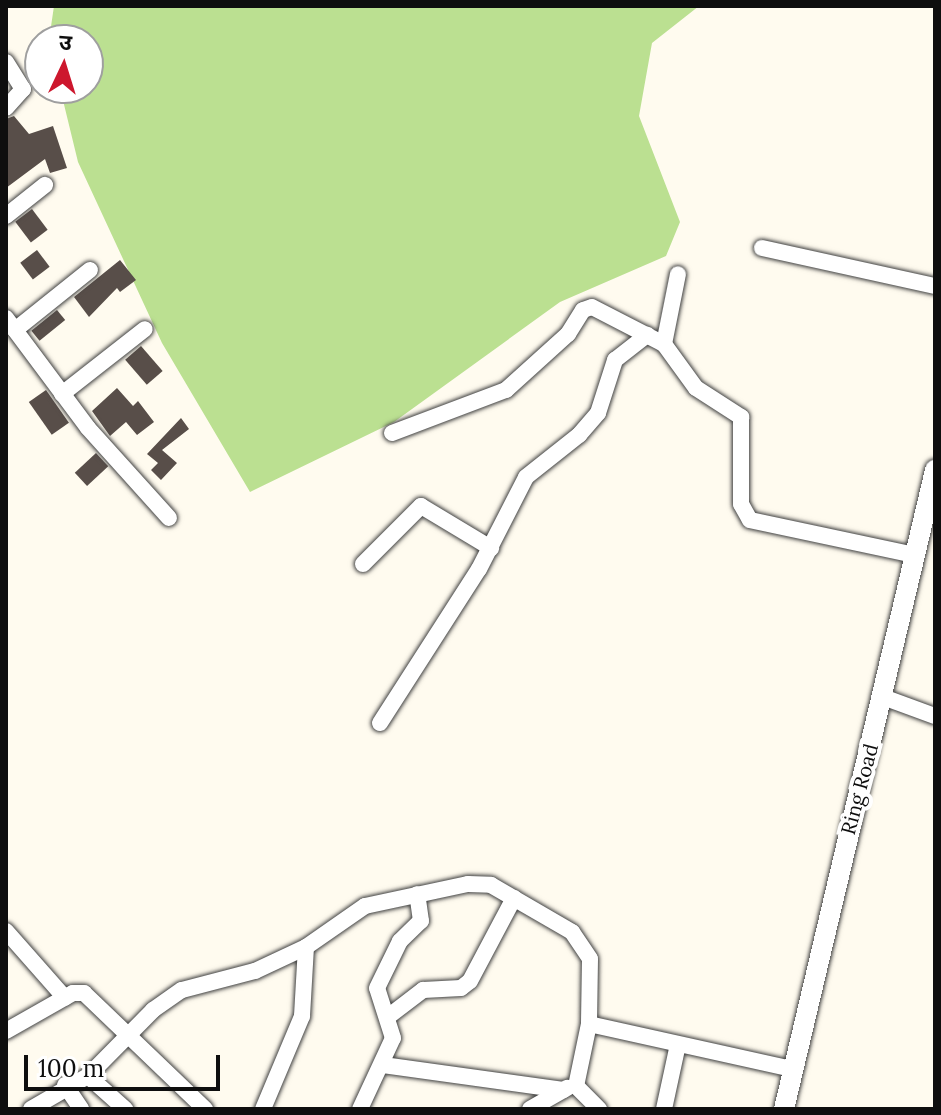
<!DOCTYPE html>
<html>
<head>
<meta charset="utf-8">
<style>
	body { margin:0 }
	#map { position:relative; width:941px; height:1115px; overflow:hidden; background:#fffbef; font-family:Lora,"Noto Sans Devanagari",serif }
	div>[style] { position:absolute }
	.forest>* { inset:0; background:#bbe091 }
	.building>* { inset:0; background:#584e49; transform-origin:0 0 }
	.roads { filter:drop-shadow(0 0 2px #414141) drop-shadow(0 0 2px #414141) }
	.minor>* { height:16px; margin:-8px; padding:0 8px; transform-origin:8px; border-radius:8px; background:#fff }
	.tertiary>* { height:20px; margin:-10px; padding:0 10px; transform-origin:10px; border-radius:10px; background:#fff }
	span { translate:-50% -50%; white-space:nowrap; text-align:center; line-height:1.15; -webkit-text-stroke:8px #fff; paint-order:stroke }
	.street-label { font-size:20px; color:#0e0e0e }
	.frame { position:absolute; inset:0; border:8px solid #0e0e0e; pointer-events:none }
	.north { position:absolute; left:24px; top:24px; width:80px; height:80px; box-sizing:border-box; background:#fff; border:2px solid #9f9f9f; border-radius:50%; rotate:4deg; font-size:22px; font-weight:700; line-height:32px; text-align:center; color:#0e0e0e }
	.north::after { content:''; display:block; margin:auto; width:28px; height:36px; background:#cd172d; clip-path:polygon(50% 0,100% 100%,50% 72%,0 100%) }
	.scale { position:absolute; left:24px; top:1055px; width:196px; height:36px; box-sizing:border-box; border:4px solid #0e0e0e; border-top:0; padding-left:10px; font-size:24px; line-height:28px; white-space:nowrap; color:#0e0e0e; -webkit-text-stroke:6px #fff; paint-order:stroke }
</style>
</head>
<body>
<div id="map">
	<div class="forest">
		<div style="clip-path:polygon(54px 6px,699px 6px,652px 43px,639px 116px,680px 222px,666px 256px,560px 302px,394px 422px,250px 492px,162px 343px,78px 162px,60px 88px,88px 88px,88px 40px,49px 40px)"></div>
	</div>
	<div class="building">
		<div style="clip-path:polygon(14px 116px,29px 134px,53px 126px,67px 168px,50px 173px,45px 159px,6px 188px,6px 119px)"></div>
		<div style="left:32px;top:209px;width:26px;height:21px;rotate:53deg"></div>
		<div style="left:37px;top:250px;width:21px;height:21px;rotate:53deg"></div>
		<div style="clip-path:polygon(120px 260px,136px 280px,120px 292px,117px 288px,89px 317px,74px 297px)"></div>
		<div style="left:57px;top:310px;width:13px;height:33px;rotate:51deg"></div>
		<div style="left:141px;top:346px;width:33px;height:21px;rotate:49deg"></div>
		<div style="clip-path:polygon(117px 388px,133px 406px,138px 401px,154px 422px,137px 435px,126px 422px,110px 436px,92px 411px)"></div>
		<div style="left:46px;top:390px;width:40px;height:21px;rotate:55deg"></div>
		<div style="clip-path:polygon(181px 418px,189px 429px,162px 450px,177px 463px,161px 480px,151px 470px,158px 463px,147px 454px)"></div>
		<div style="left:96px;top:453px;width:18px;height:29px;rotate:47deg"></div>
	</div>
	<div class="roads">
		<div class="minor">
			<div style="left:6px;top:62px;width:32px;rotate:58deg"></div>
			<div style="left:23px;top:89px;width:25px;rotate:132deg"></div>
			<div style="left:6px;top:216px;width:50px;rotate:-38.5deg"></div>
			<div style="left:762px;top:248px;width:177px;rotate:12.4deg"></div>
			<div style="left:6px;top:318px;width:137px;rotate:53.3deg"></div>
			<div style="left:88px;top:428px;width:121px;rotate:48deg"></div>
			<div style="left:15px;top:330px;width:96px;rotate:-38.7deg"></div>
			<div style="left:664px;top:344px;width:71px;rotate:-78.7deg"></div>
			<div style="left:62px;top:394px;width:105px;rotate:-38.1deg"></div>
			<div style="left:392px;top:433px;width:122px;rotate:-20.7deg"></div>
			<div style="left:506px;top:390px;width:84px;rotate:-42.1deg"></div>
			<div style="left:568px;top:334px;width:28px;rotate:-58deg"></div>
			<div style="left:583px;top:310px;width:9px;rotate:-18deg"></div>
			<div style="left:592px;top:307px;width:81px;rotate:27.2deg"></div>
			<div style="left:664px;top:344px;width:54px;rotate:54deg"></div>
			<div style="left:696px;top:388px;width:54px;rotate:32.8deg"></div>
			<div style="left:741px;top:417px;width:87px;rotate:90deg"></div>
			<div style="left:741px;top:504px;width:18px;rotate:61deg"></div>
			<div style="left:750px;top:520px;width:168px;rotate:12deg"></div>
			<div style="left:363px;top:564px;width:82px;rotate:-45deg"></div>
			<div style="left:421px;top:506px;width:82px;rotate:31deg"></div>
			<div style="left:883px;top:697px;width:55px;rotate:20.1deg"></div>
			<div style="left:380px;top:723px;width:183px;rotate:-57.3deg"></div>
			<div style="left:479px;top:569px;width:103px;rotate:-62.9deg"></div>
			<div style="left:526px;top:477px;width:68px;rotate:-38.4deg"></div>
			<div style="left:579px;top:435px;width:29px;rotate:-49deg"></div>
			<div style="left:598px;top:413px;width:56px;rotate:-72.2deg"></div>
			<div style="left:615px;top:360px;width:41px;rotate:-38deg"></div>
			<div style="left:6px;top:931px;width:89px;rotate:48.6deg"></div>
			<div style="left:389px;top:1016px;width:43px;rotate:-37.4deg"></div>
			<div style="left:423px;top:990px;width:38px;rotate:-3deg"></div>
			<div style="left:461px;top:988px;width:11px;rotate:-38deg"></div>
			<div style="left:470px;top:981px;width:94px;rotate:-62.1deg"></div>
			<div style="left:589px;top:1024px;width:63px;rotate:101.8deg"></div>
			<div style="left:576px;top:1086px;width:33px;rotate:45deg"></div>
			<div style="left:6px;top:1031px;width:77px;rotate:-29.6deg"></div>
			<div style="left:73px;top:993px;width:11px"></div>
			<div style="left:84px;top:993px;width:168px;rotate:43.8deg"></div>
			<div style="left:383px;top:1065px;width:182px;rotate:7.9deg"></div>
			<div style="left:88px;top:1076px;width:50px;rotate:41.7deg"></div>
			<div style="left:65px;top:1085px;width:29px;rotate:56deg"></div>
			<div style="left:31px;top:1109px;width:66px;rotate:-30.1deg"></div>
			<div style="left:88px;top:1076px;width:93px;rotate:-45.4deg"></div>
			<div style="left:153px;top:1010px;width:35px;rotate:-35deg"></div>
			<div style="left:182px;top:990px;width:75px;rotate:-14.6deg"></div>
			<div style="left:255px;top:971px;width:56px;rotate:-25.2deg"></div>
			<div style="left:306px;top:947px;width:72px;rotate:-34.8deg"></div>
			<div style="left:365px;top:906px;width:105px;rotate:-12.1deg"></div>
			<div style="left:468px;top:884px;width:23px;rotate:2deg"></div>
			<div style="left:491px;top:885px;width:94px;rotate:30.1deg"></div>
			<div style="left:572px;top:932px;width:32px;rotate:56deg"></div>
			<div style="left:590px;top:959px;width:65px;rotate:90.9deg"></div>
			<div style="left:589px;top:1024px;width:208px;rotate:12.5deg"></div>
			<div style="left:263px;top:1109px;width:101px;rotate:-67.2deg"></div>
			<div style="left:302px;top:1016px;width:69px;rotate:-86.7deg"></div>
			<div style="left:360px;top:1109px;width:78px;rotate:-65.1deg"></div>
			<div style="left:393px;top:1038px;width:52px;rotate:-107.7deg"></div>
			<div style="left:377px;top:988px;width:52px;rotate:-63.9deg"></div>
			<div style="left:400px;top:941px;width:29px;rotate:-44deg"></div>
			<div style="left:421px;top:921px;width:27px;rotate:-98deg"></div>
			<div style="left:530px;top:1109px;width:43px;rotate:-29.6deg"></div>
			<div style="left:664px;top:1109px;width:66px;rotate:-77.8deg"></div>
		</div>
		<div class="tertiary">
			<div style="left:784px;top:1109px;width:657px;rotate:-76.7deg"></div>
		</div>
	</div>
	<div class="street-label">
		<span style="left:859px;top:789px;rotate:-75deg">Ring Road</span>
	</div>
	<div class="frame"></div>
	<div class="north">उ</div>
	<div class="scale">100 m</div>
</div>
</body>
</html>
